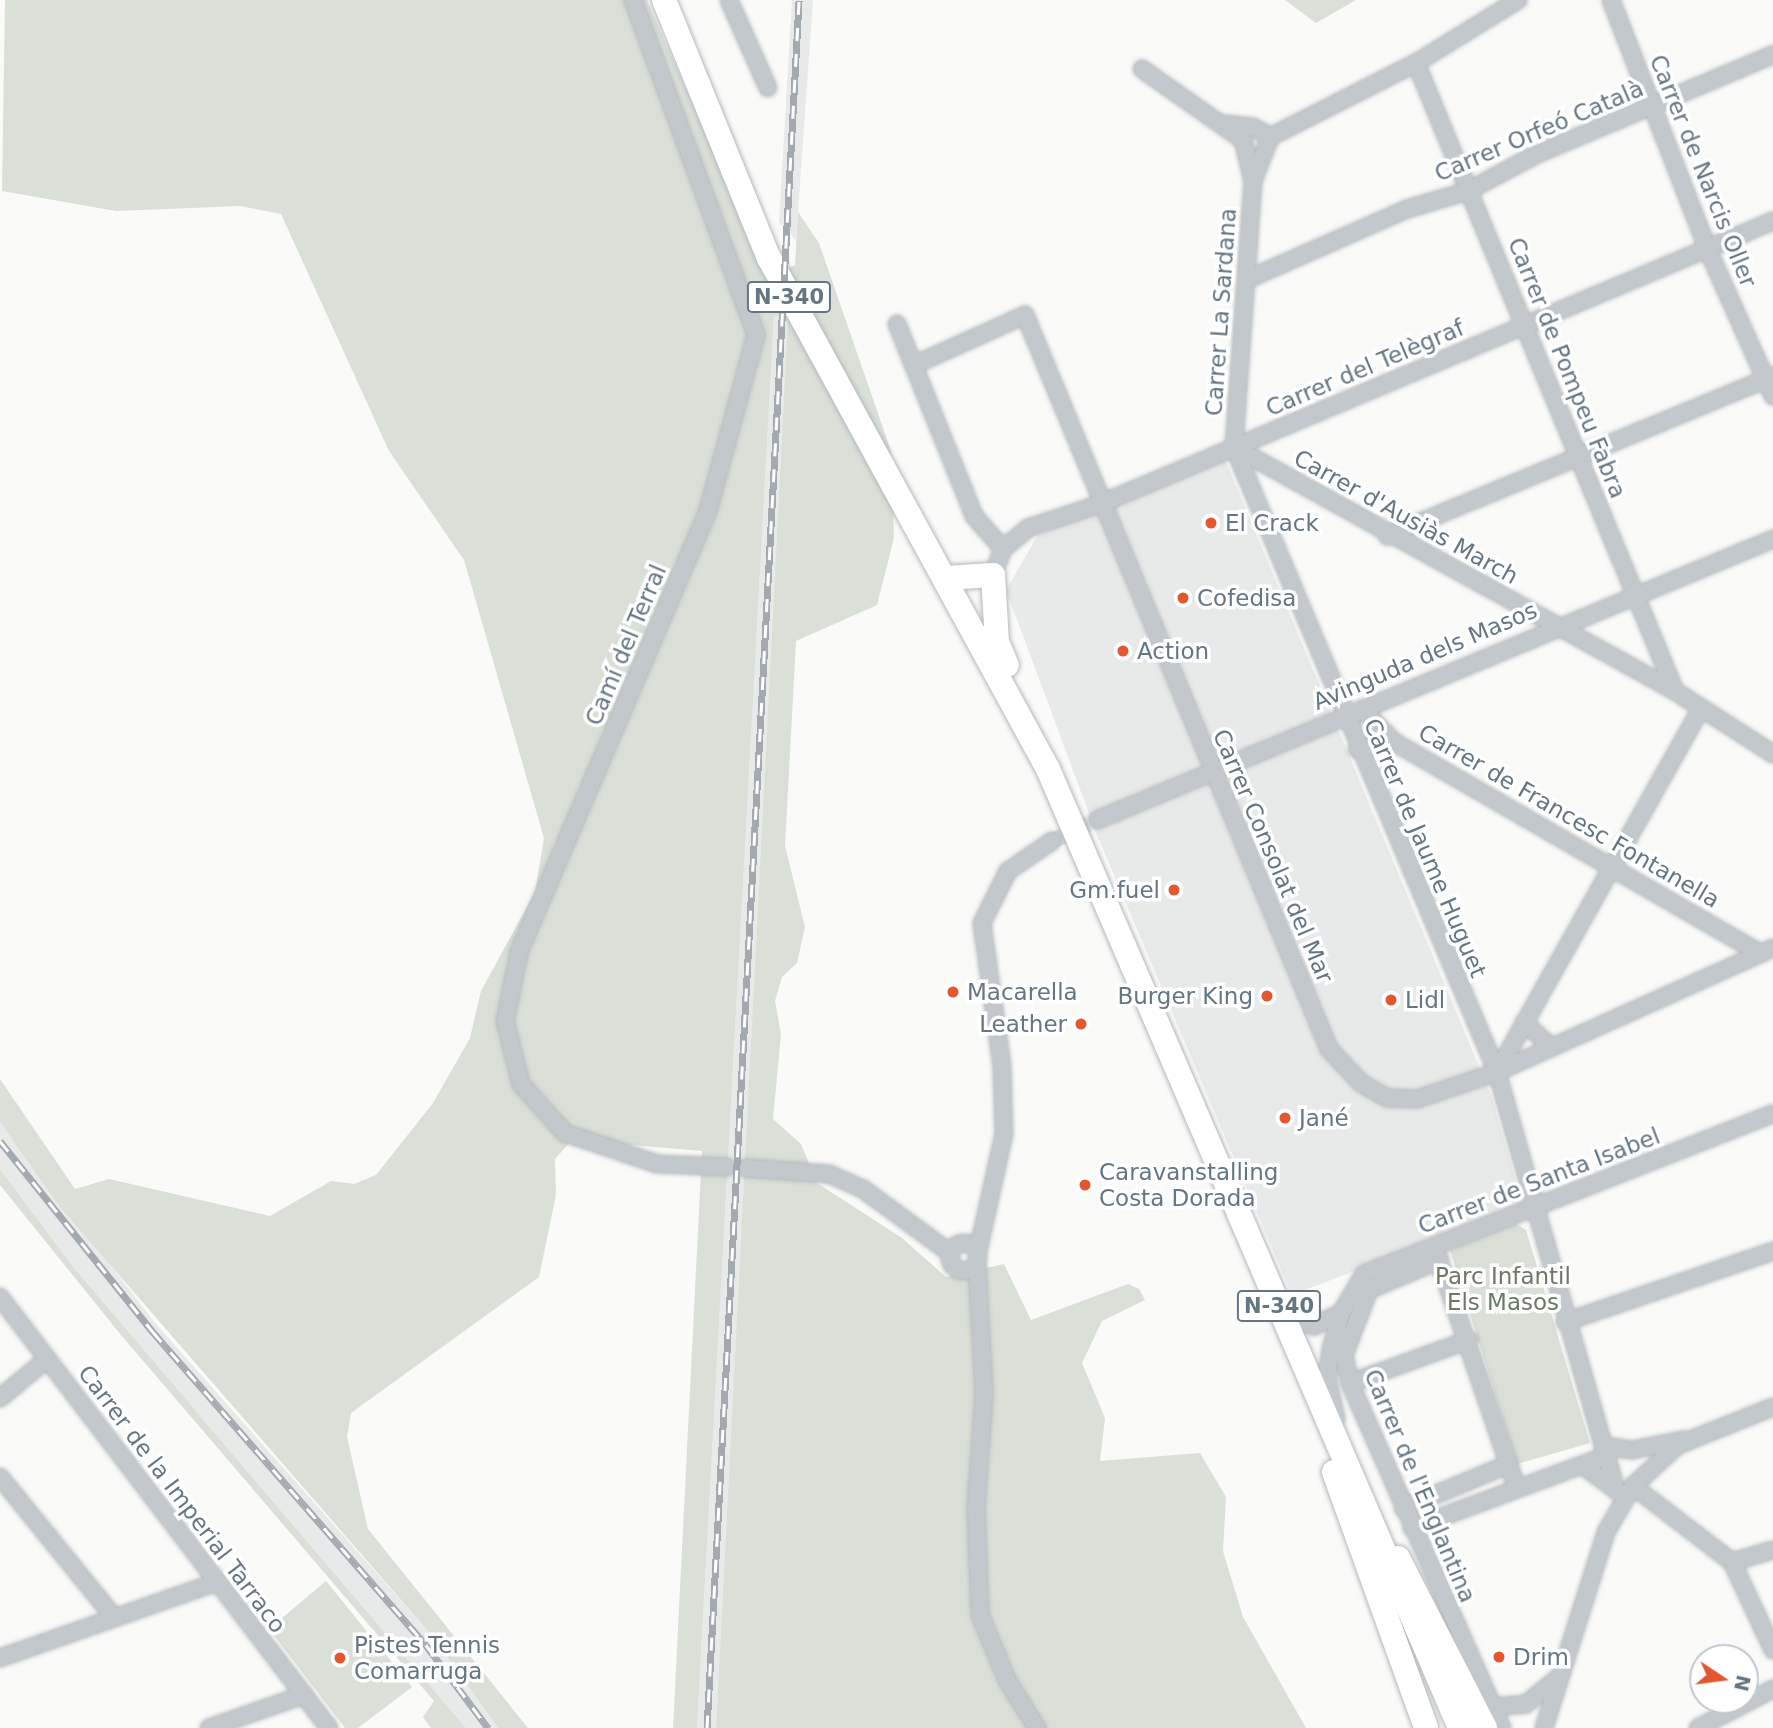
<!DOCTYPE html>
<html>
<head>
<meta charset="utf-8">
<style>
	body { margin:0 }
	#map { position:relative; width:1773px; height:1728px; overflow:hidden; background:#fafaf8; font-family:"DejaVu Sans",sans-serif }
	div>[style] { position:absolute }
	.built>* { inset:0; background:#e8e9e9 }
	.green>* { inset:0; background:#dadfd7 }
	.minor-tunnel>* { height:16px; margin-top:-8px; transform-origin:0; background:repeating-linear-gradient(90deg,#d5d9db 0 16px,transparent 0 24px) }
	.roads { filter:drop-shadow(0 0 2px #b5babe) drop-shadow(0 0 2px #b5babe) }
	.minor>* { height:16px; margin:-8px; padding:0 8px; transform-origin:8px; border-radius:8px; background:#c3c8cc }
	.minor>.ring { margin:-8px; padding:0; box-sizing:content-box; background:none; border:16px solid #c3c8cc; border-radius:50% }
	.primary>* { height:24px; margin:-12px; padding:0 12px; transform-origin:12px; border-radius:12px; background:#fff }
	.rail>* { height:7px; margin-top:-3.5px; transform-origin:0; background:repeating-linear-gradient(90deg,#fff 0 13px,#a2aab0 0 26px); box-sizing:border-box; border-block:2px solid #a2aab0 }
	.dots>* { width:19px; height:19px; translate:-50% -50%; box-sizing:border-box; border:4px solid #fff; border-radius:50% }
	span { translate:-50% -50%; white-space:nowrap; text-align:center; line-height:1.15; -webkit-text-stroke:7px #fff; paint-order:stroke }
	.shield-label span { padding:2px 5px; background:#fff; border:2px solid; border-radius:5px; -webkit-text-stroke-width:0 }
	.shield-label { font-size:21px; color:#657683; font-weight:700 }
	.street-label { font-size:23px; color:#657683 }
	.poi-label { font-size:23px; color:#657683 }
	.left { translate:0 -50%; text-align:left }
	.right { translate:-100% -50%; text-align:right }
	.park-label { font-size:23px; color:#687a64 }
	.north { position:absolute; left:1689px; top:1644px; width:70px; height:70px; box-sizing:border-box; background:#fff; border:2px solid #c1c8cd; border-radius:50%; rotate:103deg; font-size:19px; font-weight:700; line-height:28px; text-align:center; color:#657683 }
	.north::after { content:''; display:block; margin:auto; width:24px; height:32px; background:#e4572e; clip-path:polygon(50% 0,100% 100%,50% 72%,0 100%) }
</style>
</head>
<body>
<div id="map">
	<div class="built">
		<div style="clip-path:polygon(792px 0,813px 0,796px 240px,779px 222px)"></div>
		<div style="clip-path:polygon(774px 315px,789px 321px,716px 1728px,697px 1728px)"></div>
		<div style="clip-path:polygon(1224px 457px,1491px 1095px,1523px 1206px,1292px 1295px,1097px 835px,1006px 590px,1038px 535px)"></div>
		<div style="clip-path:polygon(0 1122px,156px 1324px,435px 1639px,498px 1728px,466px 1728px,70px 1263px,0 1169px)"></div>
	</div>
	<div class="green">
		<div style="clip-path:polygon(5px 0,647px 0,769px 278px,795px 265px,798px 212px,819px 243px,891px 451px,894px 538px,877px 605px,796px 641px,785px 846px,805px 927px,797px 963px,782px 977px,775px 1001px,781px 1034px,773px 1119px,801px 1144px,817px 1183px,902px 1238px,946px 1277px,1004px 1264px,1031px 1320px,1128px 1284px,1139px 1289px,1145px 1300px,1102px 1321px,1082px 1363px,1105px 1418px,1100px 1461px,1200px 1453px,1226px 1497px,1223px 1551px,1243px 1617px,1306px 1728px,716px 1728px,788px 321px,774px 315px,697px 1728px,673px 1728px,702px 1151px,572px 1140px,555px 1159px,556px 1195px,539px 1277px,351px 1413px,347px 1437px,368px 1529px,528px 1728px,498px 1728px,435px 1639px,60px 1207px,0 1122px,0 1079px,75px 1189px,109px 1179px,270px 1216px,331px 1181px,354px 1184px,376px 1175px,433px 1103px,470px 1038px,481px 991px,535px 892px,544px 838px,464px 560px,389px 451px,281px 214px,240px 206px,116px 211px,2px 191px)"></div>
		<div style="clip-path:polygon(1285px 0,1356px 0,1316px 23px)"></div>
		<div style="clip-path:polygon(0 1169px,70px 1263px,466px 1728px,431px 1728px,423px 1717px,434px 1701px,121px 1335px,0 1185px)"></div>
		<div style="clip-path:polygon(1515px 1223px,1526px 1230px,1590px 1443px,1517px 1464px,1450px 1250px)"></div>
		<div style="clip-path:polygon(326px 1581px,412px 1687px,358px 1728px,345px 1728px,269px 1629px)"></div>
	</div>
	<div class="minor-tunnel">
		<div style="left:1052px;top:841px;width:50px;rotate:-25deg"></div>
	</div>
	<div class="roads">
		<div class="minor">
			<div style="left:633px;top:0;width:357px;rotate:69.8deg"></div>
			<div style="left:756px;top:335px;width:182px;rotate:105.3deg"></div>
			<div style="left:708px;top:511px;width:481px;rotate:113.2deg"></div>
			<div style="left:519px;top:953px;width:69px;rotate:101.6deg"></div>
			<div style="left:505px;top:1021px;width:65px;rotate:75.7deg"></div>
			<div style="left:521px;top:1084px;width:66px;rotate:48.1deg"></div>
			<div style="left:565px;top:1133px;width:97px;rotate:18.6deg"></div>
			<div style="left:657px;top:1164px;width:70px;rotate:2.5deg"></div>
			<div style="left:729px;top:0;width:96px;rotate:66.1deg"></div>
			<div style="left:1611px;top:0;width:268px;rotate:68.8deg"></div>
			<div style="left:1708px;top:250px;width:160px;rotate:66deg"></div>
			<div style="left:1416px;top:63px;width:679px;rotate:67.59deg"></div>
			<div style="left:1142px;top:69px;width:123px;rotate:35.1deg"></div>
			<div style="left:1243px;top:140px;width:42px;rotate:76.3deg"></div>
			<div style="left:1253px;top:181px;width:267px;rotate:94.1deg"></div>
			<div style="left:1234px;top:447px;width:678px;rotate:67.18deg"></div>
			<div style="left:1497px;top:1072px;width:436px;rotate:74.1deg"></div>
			<div style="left:1224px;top:124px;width:29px;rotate:6deg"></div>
			<div style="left:1253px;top:127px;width:20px;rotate:30deg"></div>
			<div style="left:1270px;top:137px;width:47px;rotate:111.1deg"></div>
			<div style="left:1270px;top:137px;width:164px;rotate:-26.9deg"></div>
			<div style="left:1416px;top:63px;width:120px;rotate:-31.7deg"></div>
			<div style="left:1246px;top:280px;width:176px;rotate:-23.8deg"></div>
			<div style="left:1407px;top:209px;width:64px;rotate:-16.4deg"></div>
			<div style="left:1468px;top:191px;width:78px;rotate:-28.2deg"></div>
			<div style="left:1537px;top:154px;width:256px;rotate:-22.8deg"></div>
			<div style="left:897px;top:324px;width:207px;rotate:68.1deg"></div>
			<div style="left:974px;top:516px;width:44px;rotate:48.7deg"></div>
			<div style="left:914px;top:365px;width:122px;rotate:-24.2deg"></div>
			<div style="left:1025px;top:315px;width:794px;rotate:67.5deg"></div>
			<div style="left:1329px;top:1049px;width:47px;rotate:46.7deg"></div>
			<div style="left:1361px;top:1083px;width:30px;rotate:30deg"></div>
			<div style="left:1387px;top:1098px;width:30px;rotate:2deg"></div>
			<div style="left:1417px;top:1099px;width:84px;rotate:-18.6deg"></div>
			<div style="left:1497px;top:1072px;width:303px;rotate:-24.2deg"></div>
			<div style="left:1234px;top:447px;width:504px;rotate:28.96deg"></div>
			<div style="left:1675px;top:691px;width:117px;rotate:32.7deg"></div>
			<div style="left:1387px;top:536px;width:418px;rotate:-22.5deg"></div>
			<div style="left:993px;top:575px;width:28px;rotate:-69deg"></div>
			<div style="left:1003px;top:549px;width:33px;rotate:-40deg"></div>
			<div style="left:1028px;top:528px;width:76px;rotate:-18.4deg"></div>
			<div style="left:1100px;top:504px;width:730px;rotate:-22.81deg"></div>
			<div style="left:1362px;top:709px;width:46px;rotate:45.9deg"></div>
			<div style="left:1394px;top:742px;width:422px;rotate:30deg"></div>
			<div style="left:1357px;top:749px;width:38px;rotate:-11deg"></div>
			<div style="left:1097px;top:820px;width:732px;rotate:-22.57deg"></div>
			<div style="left:1524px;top:1022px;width:37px;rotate:43deg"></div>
			<div style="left:1497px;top:1072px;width:413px;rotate:-60.7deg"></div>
			<div style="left:745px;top:1168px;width:84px;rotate:4.1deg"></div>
			<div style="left:829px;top:1174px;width:37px;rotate:24deg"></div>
			<div style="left:863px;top:1189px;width:108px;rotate:36.3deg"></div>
			<div class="ring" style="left:950px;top:1243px;width:12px;height:12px"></div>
			<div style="left:978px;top:1251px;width:120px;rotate:-77.5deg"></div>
			<div style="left:1004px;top:1134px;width:68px;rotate:-91.7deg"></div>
			<div style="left:1002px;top:1066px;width:144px;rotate:-98deg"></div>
			<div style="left:982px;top:923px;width:58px;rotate:-63.4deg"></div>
			<div style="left:1008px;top:871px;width:53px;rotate:-34.3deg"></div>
			<div style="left:1436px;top:1252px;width:247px;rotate:71.1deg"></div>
			<div style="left:1440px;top:1260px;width:77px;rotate:157.1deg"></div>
			<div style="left:1369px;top:1290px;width:70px;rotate:111deg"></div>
			<div style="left:1344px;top:1355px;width:29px;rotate:78deg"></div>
			<div style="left:1350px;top:1383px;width:377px;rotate:66.2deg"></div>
			<div style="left:977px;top:1264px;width:130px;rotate:86.9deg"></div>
			<div style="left:984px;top:1394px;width:115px;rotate:94deg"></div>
			<div style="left:976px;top:1509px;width:106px;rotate:87.8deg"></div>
			<div style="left:980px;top:1615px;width:70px;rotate:67.4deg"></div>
			<div style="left:1007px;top:1680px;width:57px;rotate:58deg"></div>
			<div style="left:0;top:1297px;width:542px;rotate:52.64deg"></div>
			<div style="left:1283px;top:1313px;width:34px;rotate:23deg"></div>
			<div style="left:1314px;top:1326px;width:30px;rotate:-26deg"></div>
			<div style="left:1565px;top:1322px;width:220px;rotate:-18.8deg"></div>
			<div style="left:1350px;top:1383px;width:127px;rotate:-19.9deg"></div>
			<div style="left:0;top:1398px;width:61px;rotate:-39.7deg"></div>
			<div style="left:1336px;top:1419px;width:42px;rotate:-102.4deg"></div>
			<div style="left:1327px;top:1378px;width:29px;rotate:-82deg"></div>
			<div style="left:1331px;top:1349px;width:37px;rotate:-74deg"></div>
			<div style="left:1341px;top:1313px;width:45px;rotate:-59.5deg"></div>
			<div style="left:1364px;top:1274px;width:439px;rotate:-21.4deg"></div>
			<div style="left:1606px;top:1446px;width:26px;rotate:9deg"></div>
			<div style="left:1632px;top:1450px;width:53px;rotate:-10.9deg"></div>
			<div style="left:1582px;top:1465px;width:46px;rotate:36.1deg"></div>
			<div style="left:0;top:1477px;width:179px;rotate:50.9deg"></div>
			<div style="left:1633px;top:1486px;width:125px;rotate:37.5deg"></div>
			<div style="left:1732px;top:1562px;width:97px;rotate:65deg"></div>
			<div style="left:1403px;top:1508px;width:115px;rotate:-22.5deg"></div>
			<div style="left:1412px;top:1528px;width:209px;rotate:-20.4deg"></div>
			<div style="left:1732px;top:1562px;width:43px;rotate:-16.3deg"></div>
			<div style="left:0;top:1658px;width:230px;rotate:-19.3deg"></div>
			<div style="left:1485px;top:1708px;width:41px;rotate:-5.6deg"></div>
			<div style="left:1526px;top:1704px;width:40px;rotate:-39deg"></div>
			<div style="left:209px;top:1728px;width:101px;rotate:-19.2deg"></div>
			<div style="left:1544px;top:1728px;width:206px;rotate:-72.4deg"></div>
			<div style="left:1606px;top:1532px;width:53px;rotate:-59.6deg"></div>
			<div style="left:1633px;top:1486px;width:61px;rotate:-42.3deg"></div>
			<div style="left:1678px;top:1445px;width:102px;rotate:-21.8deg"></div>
			<div style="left:1698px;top:1728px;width:85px;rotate:-27.5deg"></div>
		</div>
		<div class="primary">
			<div style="left:664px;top:0;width:279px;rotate:67.9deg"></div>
			<div style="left:769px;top:258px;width:582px;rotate:61.37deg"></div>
			<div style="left:1048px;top:769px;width:1044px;rotate:66.75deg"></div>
			<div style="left:945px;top:578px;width:48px;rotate:-3.6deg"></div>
			<div style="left:993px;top:575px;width:67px;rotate:86.6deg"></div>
			<div style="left:997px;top:642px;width:25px;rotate:67deg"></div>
			<div style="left:1334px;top:1472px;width:272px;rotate:70.2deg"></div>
			<div style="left:1398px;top:1558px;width:191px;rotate:62.9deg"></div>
		</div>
	</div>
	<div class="rail">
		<div style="left:0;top:1141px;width:245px;rotate:51.3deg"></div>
		<div style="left:153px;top:1332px;width:415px;rotate:48.9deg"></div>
		<div style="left:426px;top:1645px;width:104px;rotate:53.2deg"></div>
		<div style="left:707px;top:1728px;width:1730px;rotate:-86.95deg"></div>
	</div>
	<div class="dots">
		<div style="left:1211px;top:523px;background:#e4572e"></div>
		<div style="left:1183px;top:598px;background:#e4572e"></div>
		<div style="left:1123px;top:651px;background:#e4572e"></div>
		<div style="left:1174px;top:890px;background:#e4572e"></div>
		<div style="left:953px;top:992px;background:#e4572e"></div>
		<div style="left:1267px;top:996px;background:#e4572e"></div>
		<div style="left:1391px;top:1000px;background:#e4572e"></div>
		<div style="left:1081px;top:1024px;background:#e4572e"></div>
		<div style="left:1285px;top:1118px;background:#e4572e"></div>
		<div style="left:1085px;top:1185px;background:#e4572e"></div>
		<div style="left:1499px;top:1657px;background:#e4572e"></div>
		<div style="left:340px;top:1658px;background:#e4572e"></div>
	</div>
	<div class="shield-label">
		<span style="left:789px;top:297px">N-340</span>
		<span style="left:1279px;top:1306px">N-340</span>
	</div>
	<div class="street-label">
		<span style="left:1539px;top:131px;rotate:-23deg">Carrer Orfeó Català</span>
		<span style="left:1703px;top:171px;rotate:68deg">Carrer de Narcis Oller</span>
		<span style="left:1221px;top:312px;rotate:-86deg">Carrer La Sardana</span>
		<span style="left:1365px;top:368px;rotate:-23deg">Carrer del Telègraf</span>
		<span style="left:1567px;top:368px;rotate:68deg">Carrer de Pompeu Fabra</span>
		<span style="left:1406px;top:517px;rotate:29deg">Carrer d'Ausiàs March</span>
		<span style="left:626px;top:645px;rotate:-67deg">Camí del Terral</span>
		<span style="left:1425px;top:656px;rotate:-23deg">Avinguda dels Masos</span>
		<span style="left:1569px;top:816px;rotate:30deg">Carrer de Francesc Fontanella</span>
		<span style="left:1425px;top:848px;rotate:67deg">Carrer de Jaume Huguet</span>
		<span style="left:1273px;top:856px;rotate:67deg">Carrer Consolat del Mar</span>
		<span style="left:1539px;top:1181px;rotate:-21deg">Carrer de Santa Isabel</span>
		<span style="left:1420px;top:1486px;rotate:67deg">Carrer de l'Englantina</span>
		<span style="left:182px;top:1499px;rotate:53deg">Carrer de la Imperial Tarraco</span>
	</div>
	<div class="poi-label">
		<span class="left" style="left:1225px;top:523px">El Crack</span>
		<span class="left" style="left:1197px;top:598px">Cofedisa</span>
		<span class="left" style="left:1137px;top:651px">Action</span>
		<span class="right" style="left:1160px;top:890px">Gm.fuel</span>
		<span class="left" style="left:967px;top:992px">Macarella</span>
		<span class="right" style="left:1253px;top:996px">Burger King</span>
		<span class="left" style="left:1405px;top:1000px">Lidl</span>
		<span class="right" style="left:1067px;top:1024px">Leather</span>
		<span class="left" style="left:1299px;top:1118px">Jané</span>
		<span class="left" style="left:1099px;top:1185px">Caravanstalling<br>Costa Dorada</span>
		<span class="left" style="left:354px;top:1658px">Pistes Tennis<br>Comarruga</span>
		<span class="left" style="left:1513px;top:1657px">Drim</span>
	</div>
	<div class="park-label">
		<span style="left:1503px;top:1289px">Parc Infantil<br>Els Masos</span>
	</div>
	<div class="north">N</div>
</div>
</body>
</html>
